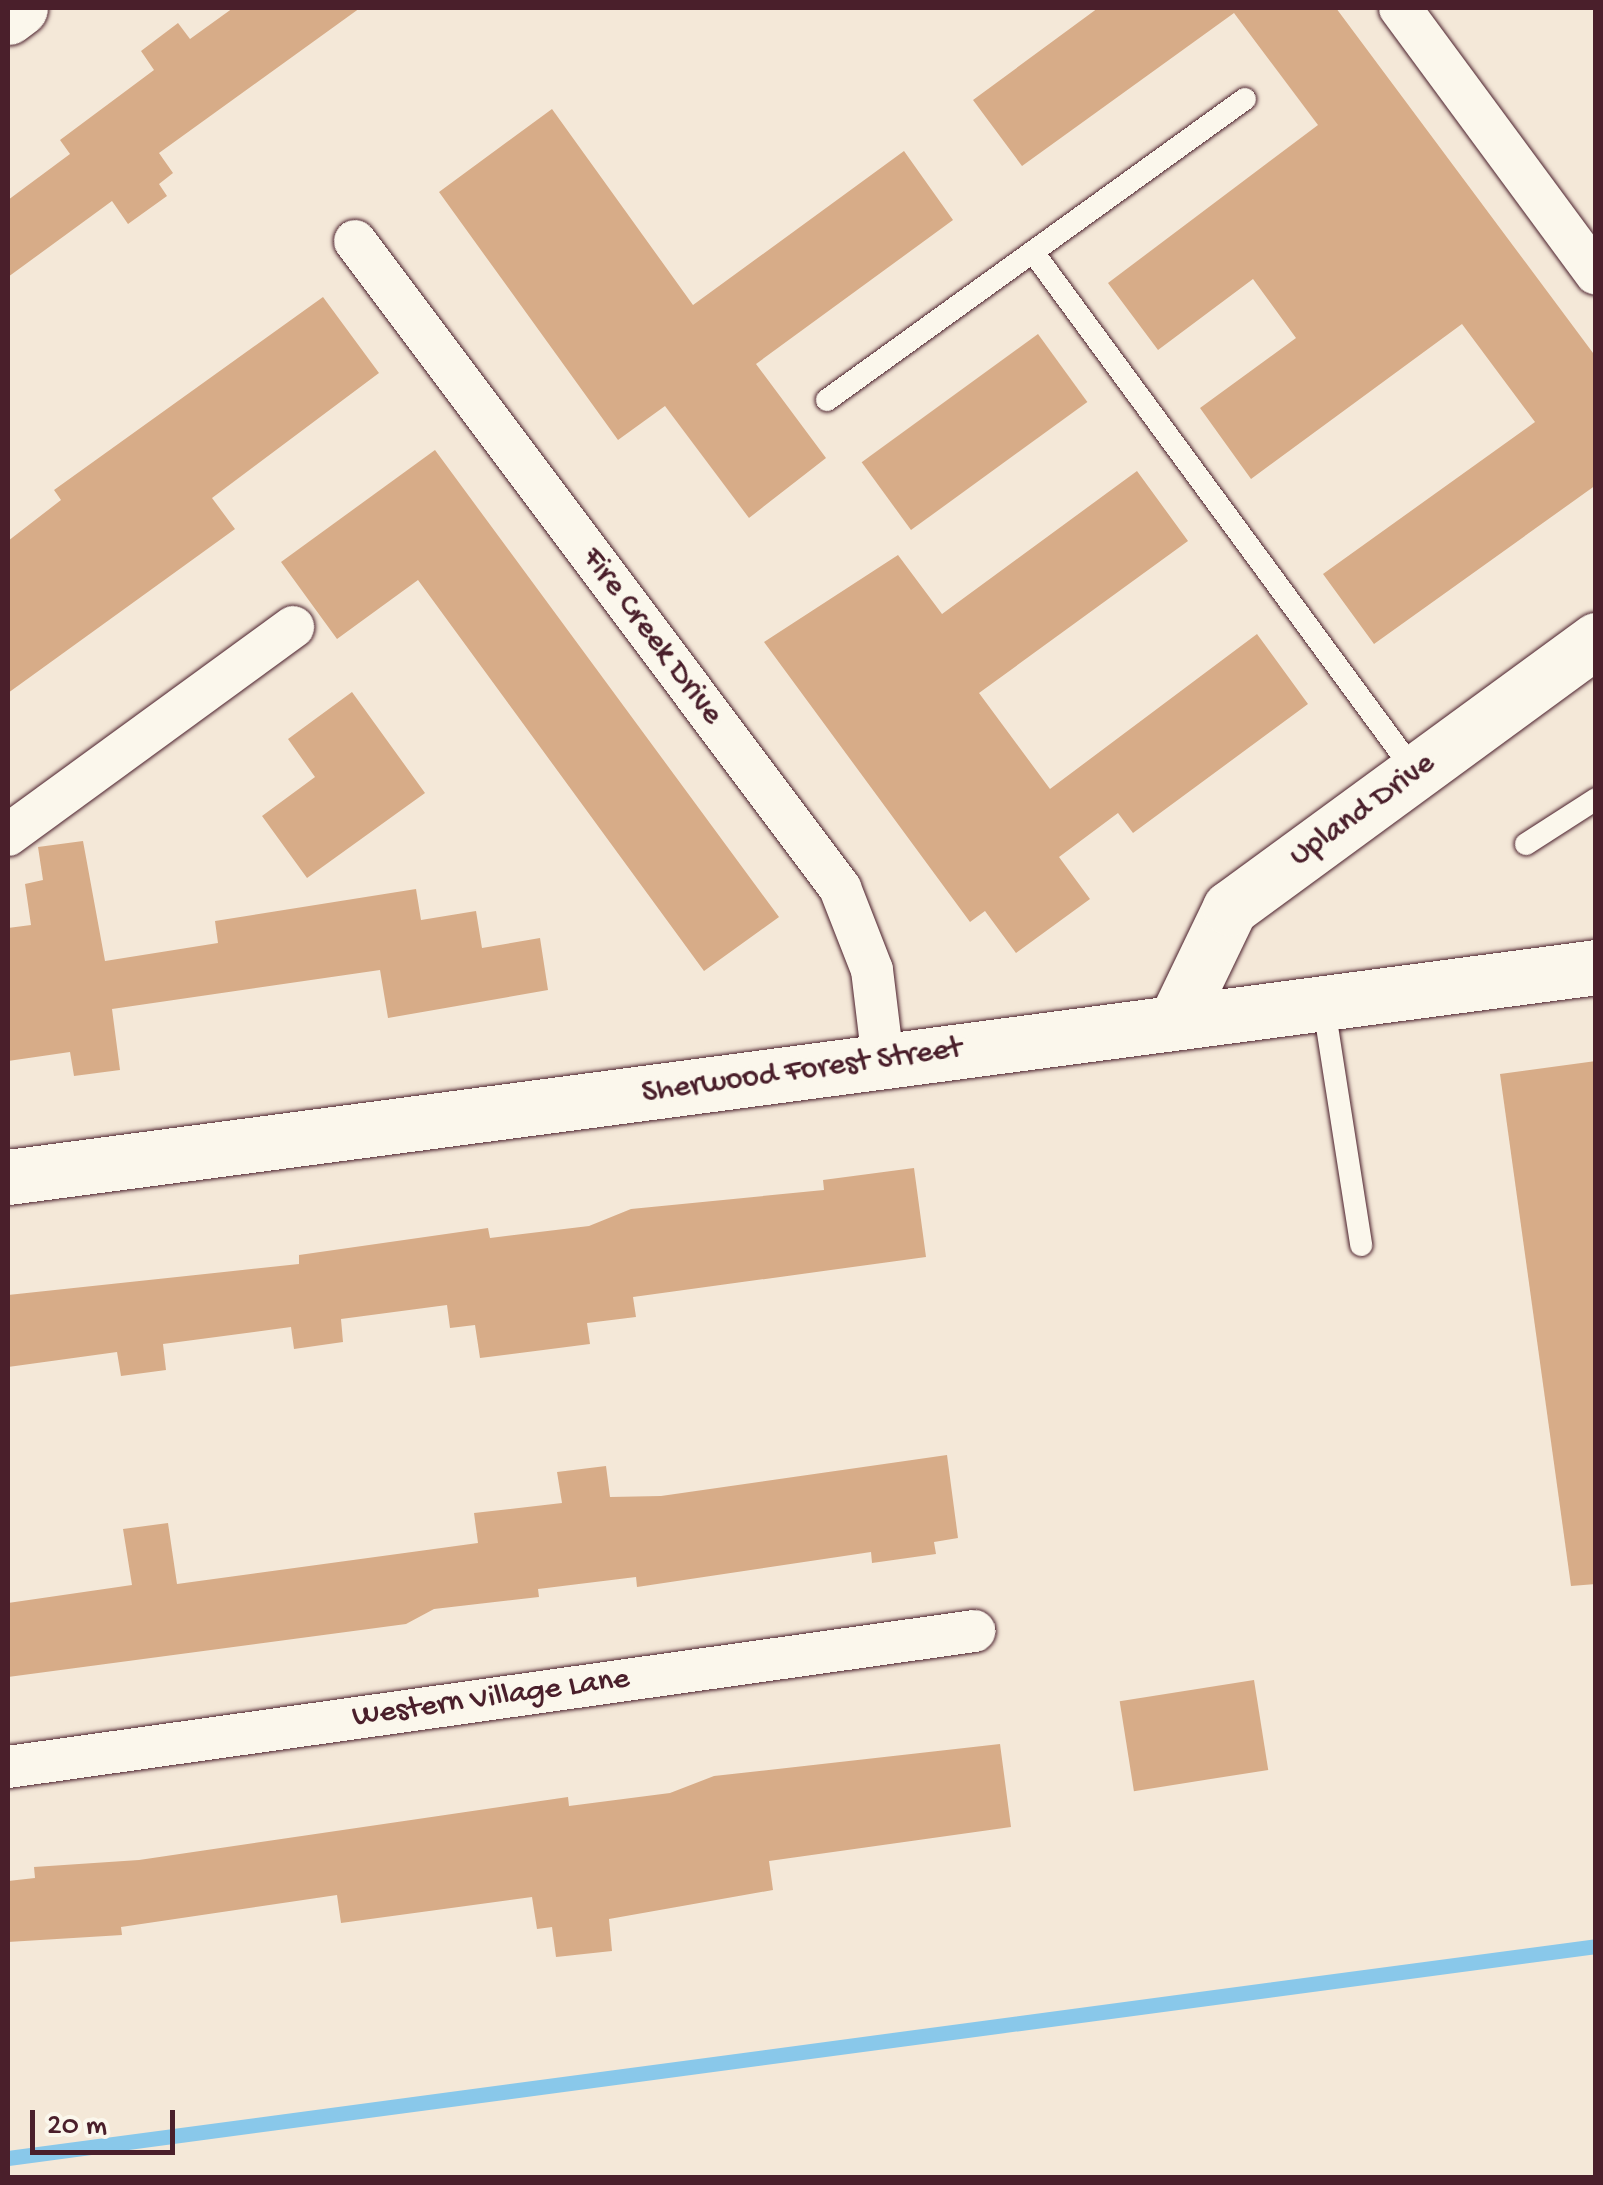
<!DOCTYPE html>
<html>
<head>
<meta charset="utf-8">
<style>
	body { margin:0 }
	#map { position:relative; width:1603px; height:2185px; overflow:hidden; background:#f4e8d8; font-family:"Gochi Hand",sans-serif }
	div>[style] { position:absolute }
	.stream>* { height:15px; margin:-7.5px; padding:0 7.5px; transform-origin:7.5px; border-radius:7.5px; background:#89c8ea }
	.building>* { inset:0; background:#d7ac88; transform-origin:0 0 }
	.roads { filter:drop-shadow(0 0 2px #4a1f2b) drop-shadow(0 0 2px #4a1f2b) }
	.lane>* { height:22px; margin:-11px; padding:0 11px; transform-origin:11px; border-radius:11px; background:#fbf7ec }
	.street>* { height:42px; margin:-21px; padding:0 21px; transform-origin:21px; border-radius:21px; background:#fbf7ec }
	.secondary>* { height:55px; margin:-27.5px; padding:0 27.5px; transform-origin:27.5px; border-radius:27.5px; background:#fbf7ec }
	span { translate:-50% -50%; white-space:nowrap; text-align:center; line-height:1.15; -webkit-text-stroke:8px #fbf7ec; paint-order:stroke }
	.street-label { font-size:32px; color:#4a1f2b }
	.frame { position:absolute; inset:0; border:10px solid #4a1f2b; pointer-events:none }
	.scale { position:absolute; left:30px; top:2110px; width:145px; height:45px; box-sizing:border-box; border:5px solid #4a1f2b; border-top:0; padding-left:12px; font-size:30px; line-height:35px; white-space:nowrap; color:#4a1f2b; -webkit-text-stroke:8px #fbf7ec; paint-order:stroke }
</style>
</head>
<body>
<div id="map">
	<div class="stream">
		<div style="left:8px;top:2158px;width:1602px;rotate:-7.6deg"></div>
	</div>
	<div class="building">
		<div style="clip-path:polygon(233px 8px,360px 8px,159px 153px,173px 173px,159px 184px,167px 196px,128px 224px,112px 201px,8px 277px,8px 200px,70px 154px,60px 140px,154px 70px,141px 51px,178px 23px,190px 39px)"></div>
		<div style="clip-path:polygon(1098px 8px,1336px 8px,1596px 357px,1596px 485px,1374px 644px,1323px 574px,1535px 422px,1462px 324px,1251px 479px,1200px 408px,1296px 338px,1253px 279px,1158px 350px,1108px 283px,1318px 125px,1234px 13px,1022px 166px,973px 100px)"></div>
		<div style="clip-path:polygon(552px 109px,693px 305px,904px 151px,953px 220px,756px 364px,826px 458px,749px 518px,665px 406px,618px 440px,439px 192px)"></div>
		<div style="clip-path:polygon(323px 297px,379px 373px,212px 498px,235px 529px,8px 693px,8px 541px,61px 500px,54px 490px)"></div>
		<div style="left:1038px;top:334px;width:84px;height:218px;rotate:54deg"></div>
		<div style="clip-path:polygon(435px 450px,779px 917px,704px 971px,418px 580px,337px 639px,281px 562px)"></div>
		<div style="clip-path:polygon(1137px 471px,1188px 541px,979px 693px,1050px 789px,1257px 634px,1308px 704px,1133px 833px,1118px 813px,1059px 857px,1090px 899px,1016px 953px,985px 911px,970px 922px,764px 642px,898px 555px,942px 614px)"></div>
		<div style="clip-path:polygon(352px 692px,425px 793px,307px 878px,262px 816px,315px 777px,288px 739px)"></div>
		<div style="clip-path:polygon(83px 841px,105px 961px,218px 943px,215px 921px,416px 889px,421px 920px,476px 911px,482px 948px,540px 938px,548px 990px,388px 1018px,380px 970px,112px 1009px,120px 1070px,74px 1076px,70px 1052px,8px 1061px,8px 928px,31px 925px,25px 884px,43px 880px,38px 847px)"></div>
		<div style="clip-path:polygon(1596px 1061px,1596px 1584px,1571px 1586px,1500px 1074px)"></div>
		<div style="clip-path:polygon(914px 1168px,926px 1257px,633px 1297px,636px 1317px,587px 1323px,590px 1344px,480px 1358px,475px 1325px,450px 1328px,447px 1305px,341px 1319px,343px 1342px,294px 1349px,291px 1327px,163px 1344px,166px 1370px,121px 1376px,117px 1352px,8px 1367px,8px 1295px,299px 1264px,299px 1255px,488px 1228px,490px 1238px,589px 1226px,631px 1209px,824px 1190px,823px 1180px)"></div>
		<div style="clip-path:polygon(947px 1455px,958px 1538px,934px 1542px,936px 1554px,872px 1563px,871px 1552px,637px 1587px,636px 1577px,538px 1589px,539px 1597px,434px 1609px,406px 1624px,8px 1677px,8px 1603px,132px 1585px,123px 1529px,168px 1523px,177px 1584px,478px 1543px,474px 1513px,562px 1503px,557px 1472px,606px 1466px,610px 1497px,661px 1496px)"></div>
		<div style="left:1254px;top:1680px;width:91px;height:136px;rotate:81deg"></div>
		<div style="clip-path:polygon(1000px 1744px,1011px 1827px,769px 1861px,773px 1890px,609px 1919px,612px 1951px,556px 1957px,552px 1927px,537px 1929px,532px 1897px,341px 1923px,337px 1895px,121px 1927px,122px 1935px,8px 1942px,8px 1881px,35px 1878px,34px 1867px,139px 1860px,568px 1797px,569px 1806px,670px 1793px,714px 1776px)"></div>
	</div>
	<div class="roads">
		<div class="lane">
			<div style="left:1033px;top:252px;width:645px;rotate:53.7deg"></div>
			<div style="left:827px;top:400px;width:515px;rotate:-35.76deg"></div>
			<div style="left:1526px;top:844px;width:83px;rotate:-32.7deg"></div>
			<div style="left:1323px;top:1001px;width:247px;rotate:81.1deg"></div>
		</div>
		<div class="street">
			<div style="left:1400px;top:8px;width:330px;rotate:53.6deg"></div>
			<div style="left:355px;top:241px;width:809px;rotate:53.14deg"></div>
			<div style="left:840px;top:888px;width:88px;rotate:68.7deg"></div>
			<div style="left:872px;top:970px;width:92px;rotate:83.1deg"></div>
			<div style="left:8px;top:835px;width:353px;rotate:-36.1deg"></div>
			<div style="left:8px;top:1767px;width:976px;rotate:-8.01deg"></div>
		</div>
		<div class="secondary">
			<div style="left:8px;top:17px;width:15px;rotate:-37deg"></div>
			<div style="left:1176px;top:1020px;width:124px;rotate:-64.3deg"></div>
			<div style="left:1230px;top:908px;width:454px;rotate:-36.2deg"></div>
			<div style="left:8px;top:1177px;width:1602px;rotate:-7.53deg"></div>
		</div>
	</div>
	<div class="street-label">
		<span style="left:651px;top:637px;rotate:53deg">Fire Creek Drive</span>
		<span style="left:1363px;top:811px;rotate:-36deg">Upland Drive</span>
		<span style="left:802px;top:1072px;rotate:-8deg">Sherwood Forest Street</span>
		<span style="left:491px;top:1699px;rotate:-8deg">Western Village Lane</span>
	</div>
	<div class="frame"></div>
	<div class="scale">20 m</div>
</div>
</body>
</html>
